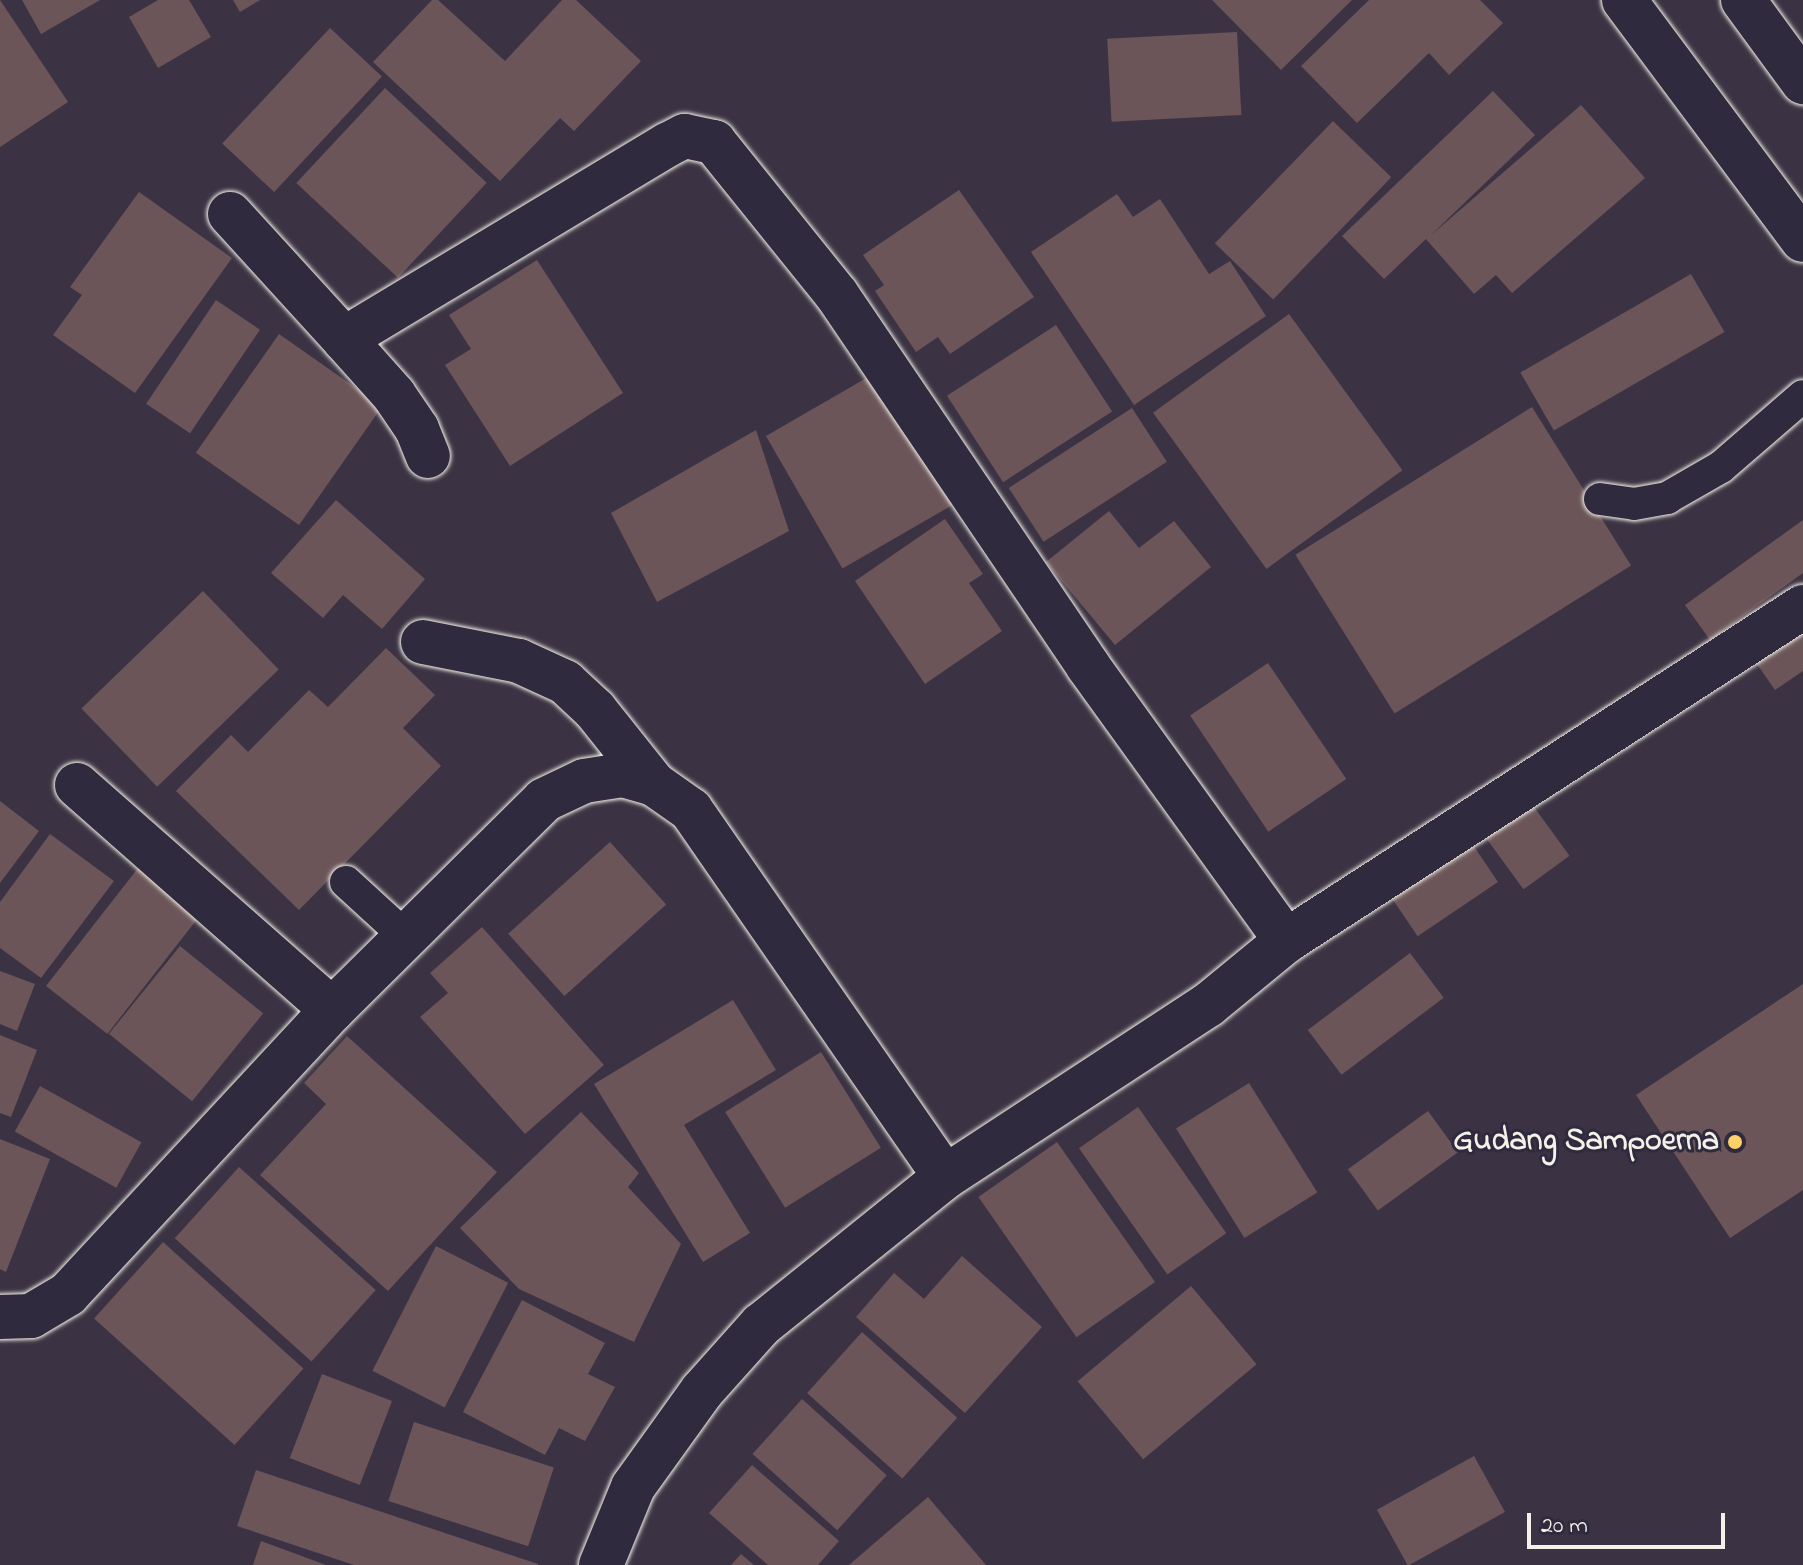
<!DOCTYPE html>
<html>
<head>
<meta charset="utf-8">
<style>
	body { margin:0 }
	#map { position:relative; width:1803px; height:1565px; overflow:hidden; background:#3b3343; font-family:"Indie Flower",sans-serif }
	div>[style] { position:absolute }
	.building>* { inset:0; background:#6b5559; transform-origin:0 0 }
	.roads { filter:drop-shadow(0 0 2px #f4f1e8) drop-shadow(0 0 2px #f4f1e8) }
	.lane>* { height:32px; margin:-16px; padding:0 16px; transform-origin:16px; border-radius:16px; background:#2f2a3d }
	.street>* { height:44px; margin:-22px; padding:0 22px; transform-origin:22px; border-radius:22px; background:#2f2a3d }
	.highway>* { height:44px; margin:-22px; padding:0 22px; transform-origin:22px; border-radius:22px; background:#2f2a3d }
	.dots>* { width:22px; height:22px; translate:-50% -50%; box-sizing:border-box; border:4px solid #2f2a3d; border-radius:50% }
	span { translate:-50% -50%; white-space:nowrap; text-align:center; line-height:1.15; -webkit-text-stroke:6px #2f2a3d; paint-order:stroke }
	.poi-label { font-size:32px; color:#f4f1e8; font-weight:700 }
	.right { translate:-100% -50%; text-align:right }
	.scale { position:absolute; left:1527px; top:1513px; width:198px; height:36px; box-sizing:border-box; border:4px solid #f4f1e8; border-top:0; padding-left:10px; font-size:24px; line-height:28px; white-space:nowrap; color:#f4f1e8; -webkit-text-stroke:6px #2f2a3d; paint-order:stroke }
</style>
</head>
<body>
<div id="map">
	<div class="building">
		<div style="clip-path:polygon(0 0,68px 102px,0 147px)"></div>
		<div style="clip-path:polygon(22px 0,100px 0,41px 34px)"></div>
		<div style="clip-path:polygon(158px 0,189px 0,211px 37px,158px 68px,129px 17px)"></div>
		<div style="clip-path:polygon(233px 0,260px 0,240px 12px)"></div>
		<div style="clip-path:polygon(432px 0,438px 0,505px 61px,562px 0,576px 0,641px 61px,574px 131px,560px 118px,500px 181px,373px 62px)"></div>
		<div style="clip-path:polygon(1212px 0,1352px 0,1281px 70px)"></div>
		<div style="clip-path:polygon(1369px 0,1480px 0,1503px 23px,1449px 75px,1429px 53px,1357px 123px,1301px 66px)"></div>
		<div style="left:330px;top:28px;width:71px;height:158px;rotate:43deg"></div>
		<div style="left:1237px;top:32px;width:83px;height:130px;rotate:87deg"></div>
		<div style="left:385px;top:88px;width:139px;height:130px;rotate:43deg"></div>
		<div style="clip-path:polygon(1493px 91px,1535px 135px,1430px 236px,1581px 105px,1645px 178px,1512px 293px,1496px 275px,1474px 294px,1426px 239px,1384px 279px,1342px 236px)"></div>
		<div style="left:1333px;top:121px;width:81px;height:170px;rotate:44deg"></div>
		<div style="clip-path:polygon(959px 190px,1034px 297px,950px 354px,938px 337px,916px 352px,875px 291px,884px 285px,863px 255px)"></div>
		<div style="clip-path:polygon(139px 192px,232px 258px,135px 393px,53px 335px,82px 295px,70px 287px)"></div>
		<div style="clip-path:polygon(1117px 194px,1133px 217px,1160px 199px,1209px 274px,1230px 261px,1266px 316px,1134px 405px,1031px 252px)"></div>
		<div style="clip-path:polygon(537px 260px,623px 393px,510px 466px,445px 365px,471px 349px,449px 315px)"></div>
		<div style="left:1691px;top:274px;width:67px;height:197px;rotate:60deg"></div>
		<div style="left:216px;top:300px;width:53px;height:125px;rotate:34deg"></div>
		<div style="left:1289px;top:314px;width:193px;height:168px;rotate:54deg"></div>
		<div style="left:1056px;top:325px;width:103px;height:130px;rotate:57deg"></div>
		<div style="left:279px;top:334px;width:126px;height:145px;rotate:35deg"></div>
		<div style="left:882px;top:369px;width:153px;height:134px;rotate:60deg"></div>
		<div style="left:1532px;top:407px;width:187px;height:279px;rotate:58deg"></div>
		<div style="left:1132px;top:408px;width:64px;height:147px;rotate:57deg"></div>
		<div style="clip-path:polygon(756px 430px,789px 531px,657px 602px,611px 513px)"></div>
		<div style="clip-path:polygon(336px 500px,425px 579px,382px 629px,343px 595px,323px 618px,271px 573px)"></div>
		<div style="clip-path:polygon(1109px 511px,1139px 548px,1174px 521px,1211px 567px,1115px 645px,1046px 562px)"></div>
		<div style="clip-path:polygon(945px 519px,983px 574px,969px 583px,1002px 631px,925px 684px,855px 581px)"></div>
		<div style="clip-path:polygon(1803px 520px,1803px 573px,1710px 640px,1685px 605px)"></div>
		<div style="left:203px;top:591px;width:109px;height:169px;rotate:46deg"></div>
		<div style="clip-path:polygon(1803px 617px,1803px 671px,1775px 690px,1750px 654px)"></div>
		<div style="clip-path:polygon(386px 648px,435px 695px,403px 728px,441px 766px,299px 910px,176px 791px,231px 735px,248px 752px,309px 690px,328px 707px)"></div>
		<div style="left:1268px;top:663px;width:140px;height:94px;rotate:56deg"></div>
		<div style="left:1526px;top:796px;width:74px;height:57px;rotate:54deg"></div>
		<div style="clip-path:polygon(0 801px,39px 831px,0 883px)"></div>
		<div style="left:1465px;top:833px;width:59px;height:97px;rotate:56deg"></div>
		<div style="clip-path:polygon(50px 834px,114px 881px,41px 978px,0 948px,0 902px)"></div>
		<div style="left:610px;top:842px;width:84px;height:137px;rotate:48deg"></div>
		<div style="left:142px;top:863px;width:78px;height:156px;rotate:38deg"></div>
		<div style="clip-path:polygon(482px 927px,604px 1065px,525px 1134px,420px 1017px,448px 993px,430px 973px)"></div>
		<div style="left:180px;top:946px;width:107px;height:113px;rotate:39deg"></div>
		<div style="left:1410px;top:953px;width:56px;height:128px;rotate:53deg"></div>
		<div style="clip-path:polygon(0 971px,35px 984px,17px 1031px,0 1024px)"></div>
		<div style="clip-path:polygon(1803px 984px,1803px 1190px,1730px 1238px,1636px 1095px)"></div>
		<div style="clip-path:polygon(733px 1000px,776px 1070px,684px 1125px,750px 1233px,703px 1262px,594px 1084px)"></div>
		<div style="clip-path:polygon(0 1035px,37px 1050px,11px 1117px,0 1113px)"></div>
		<div style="clip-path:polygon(347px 1036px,497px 1172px,388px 1291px,260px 1175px,326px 1104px,304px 1083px)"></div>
		<div style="left:821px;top:1052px;width:113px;height:113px;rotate:58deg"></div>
		<div style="left:1249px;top:1083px;width:129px;height:86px;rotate:58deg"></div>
		<div style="left:40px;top:1086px;width:116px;height:52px;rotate:29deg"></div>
		<div style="left:1138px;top:1107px;width:154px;height:72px;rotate:55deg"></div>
		<div style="left:1428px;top:1111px;width:51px;height:99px;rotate:54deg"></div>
		<div style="clip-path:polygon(581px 1112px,639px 1173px,628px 1187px,681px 1244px,634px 1342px,519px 1289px,460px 1228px)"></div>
		<div style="clip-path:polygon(0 1139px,50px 1159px,6px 1272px,0 1269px)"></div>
		<div style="left:1057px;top:1142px;width:171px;height:96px;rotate:55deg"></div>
		<div style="left:239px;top:1167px;width:184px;height:96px;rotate:42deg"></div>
		<div style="left:163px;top:1242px;width:189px;height:103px;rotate:42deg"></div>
		<div style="left:436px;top:1246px;width:81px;height:140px;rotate:27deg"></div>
		<div style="clip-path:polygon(962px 1256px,1042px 1327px,965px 1413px,856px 1317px,894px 1273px,924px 1299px)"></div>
		<div style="left:1191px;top:1286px;width:102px;height:148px;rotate:50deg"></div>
		<div style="clip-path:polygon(522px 1300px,605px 1343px,588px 1374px,615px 1387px,585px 1441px,559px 1428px,545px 1455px,463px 1412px)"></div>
		<div style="left:862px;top:1332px;width:128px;height:82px;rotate:42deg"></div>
		<div style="left:322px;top:1374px;width:75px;height:90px;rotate:21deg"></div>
		<div style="left:802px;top:1399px;width:114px;height:74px;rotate:42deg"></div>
		<div style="left:414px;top:1422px;width:147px;height:83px;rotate:18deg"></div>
		<div style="left:1474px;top:1456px;width:64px;height:111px;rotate:61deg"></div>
		<div style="clip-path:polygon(752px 1465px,839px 1541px,818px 1565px,768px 1565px,709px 1513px)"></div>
		<div style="clip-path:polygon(256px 1470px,538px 1564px,538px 1565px,354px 1565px,237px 1526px)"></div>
		<div style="clip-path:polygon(928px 1497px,986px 1565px,849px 1565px)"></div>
		<div style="clip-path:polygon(261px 1541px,326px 1565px,253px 1565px)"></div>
		<div style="clip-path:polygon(741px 1554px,754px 1565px,731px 1565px)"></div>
	</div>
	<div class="roads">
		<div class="lane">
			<div style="left:1600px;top:499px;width:34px;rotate:8deg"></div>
			<div style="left:1634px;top:504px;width:34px;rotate:-10deg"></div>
			<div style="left:1667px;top:498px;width:62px;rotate:-29.9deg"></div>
			<div style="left:1721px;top:467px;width:108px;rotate:-40.9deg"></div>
			<div style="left:346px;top:882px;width:80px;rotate:42.5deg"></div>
		</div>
		<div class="street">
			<div style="left:230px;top:214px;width:169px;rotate:47.6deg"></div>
			<div style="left:344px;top:339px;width:377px;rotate:-31deg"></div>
			<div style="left:667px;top:145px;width:20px;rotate:-27deg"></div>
			<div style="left:685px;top:136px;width:30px;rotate:12deg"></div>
			<div style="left:714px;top:142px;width:196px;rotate:51.2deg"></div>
			<div style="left:837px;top:295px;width:448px;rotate:55.9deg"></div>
			<div style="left:1088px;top:666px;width:339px;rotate:54.2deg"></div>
			<div style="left:344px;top:339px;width:75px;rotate:48.2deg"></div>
			<div style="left:394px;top:395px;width:41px;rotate:55.9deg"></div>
			<div style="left:417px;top:429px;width:29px;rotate:68deg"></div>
			<div style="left:423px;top:642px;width:98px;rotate:11.2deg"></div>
			<div style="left:519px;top:661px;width:51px;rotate:24.5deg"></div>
			<div style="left:565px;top:682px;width:41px;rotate:43deg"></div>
			<div style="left:595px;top:710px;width:95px;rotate:51.4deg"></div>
			<div style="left:77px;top:785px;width:340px;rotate:41.4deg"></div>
			<div style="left:0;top:1317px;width:31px;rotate:-2deg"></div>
			<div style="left:31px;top:1316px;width:43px;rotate:-30.7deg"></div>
			<div style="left:68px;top:1294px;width:388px;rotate:-47.1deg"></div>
			<div style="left:332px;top:1010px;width:298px;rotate:-44.7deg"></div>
			<div style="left:544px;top:800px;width:44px;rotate:-25.4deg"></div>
			<div style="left:584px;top:781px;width:39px;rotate:-9deg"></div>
			<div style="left:623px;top:775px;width:32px;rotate:16deg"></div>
			<div style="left:654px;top:784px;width:45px;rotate:35.1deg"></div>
			<div style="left:691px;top:810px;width:446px;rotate:55.3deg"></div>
			<div style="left:601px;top:1565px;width:84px;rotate:-67.7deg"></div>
			<div style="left:633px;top:1487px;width:118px;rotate:-54.3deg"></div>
			<div style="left:702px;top:1391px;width:89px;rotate:-48.2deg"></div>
			<div style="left:761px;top:1325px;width:236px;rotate:-38.8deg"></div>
			<div style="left:945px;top:1177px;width:314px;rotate:-33.2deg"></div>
			<div style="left:1208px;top:1005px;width:101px;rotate:-39.4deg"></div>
			<div style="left:1286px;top:941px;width:616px;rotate:-32.86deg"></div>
		</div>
		<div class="highway">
			<div style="left:1624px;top:0;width:299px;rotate:53.3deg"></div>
			<div style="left:1743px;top:0;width:102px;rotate:53.8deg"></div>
		</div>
	</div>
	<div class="dots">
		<div style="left:1735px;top:1142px;background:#ffd166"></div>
	</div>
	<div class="poi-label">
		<span class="right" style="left:1719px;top:1142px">Gudang Sampoerna</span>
	</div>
	<div class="scale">20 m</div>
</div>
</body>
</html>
